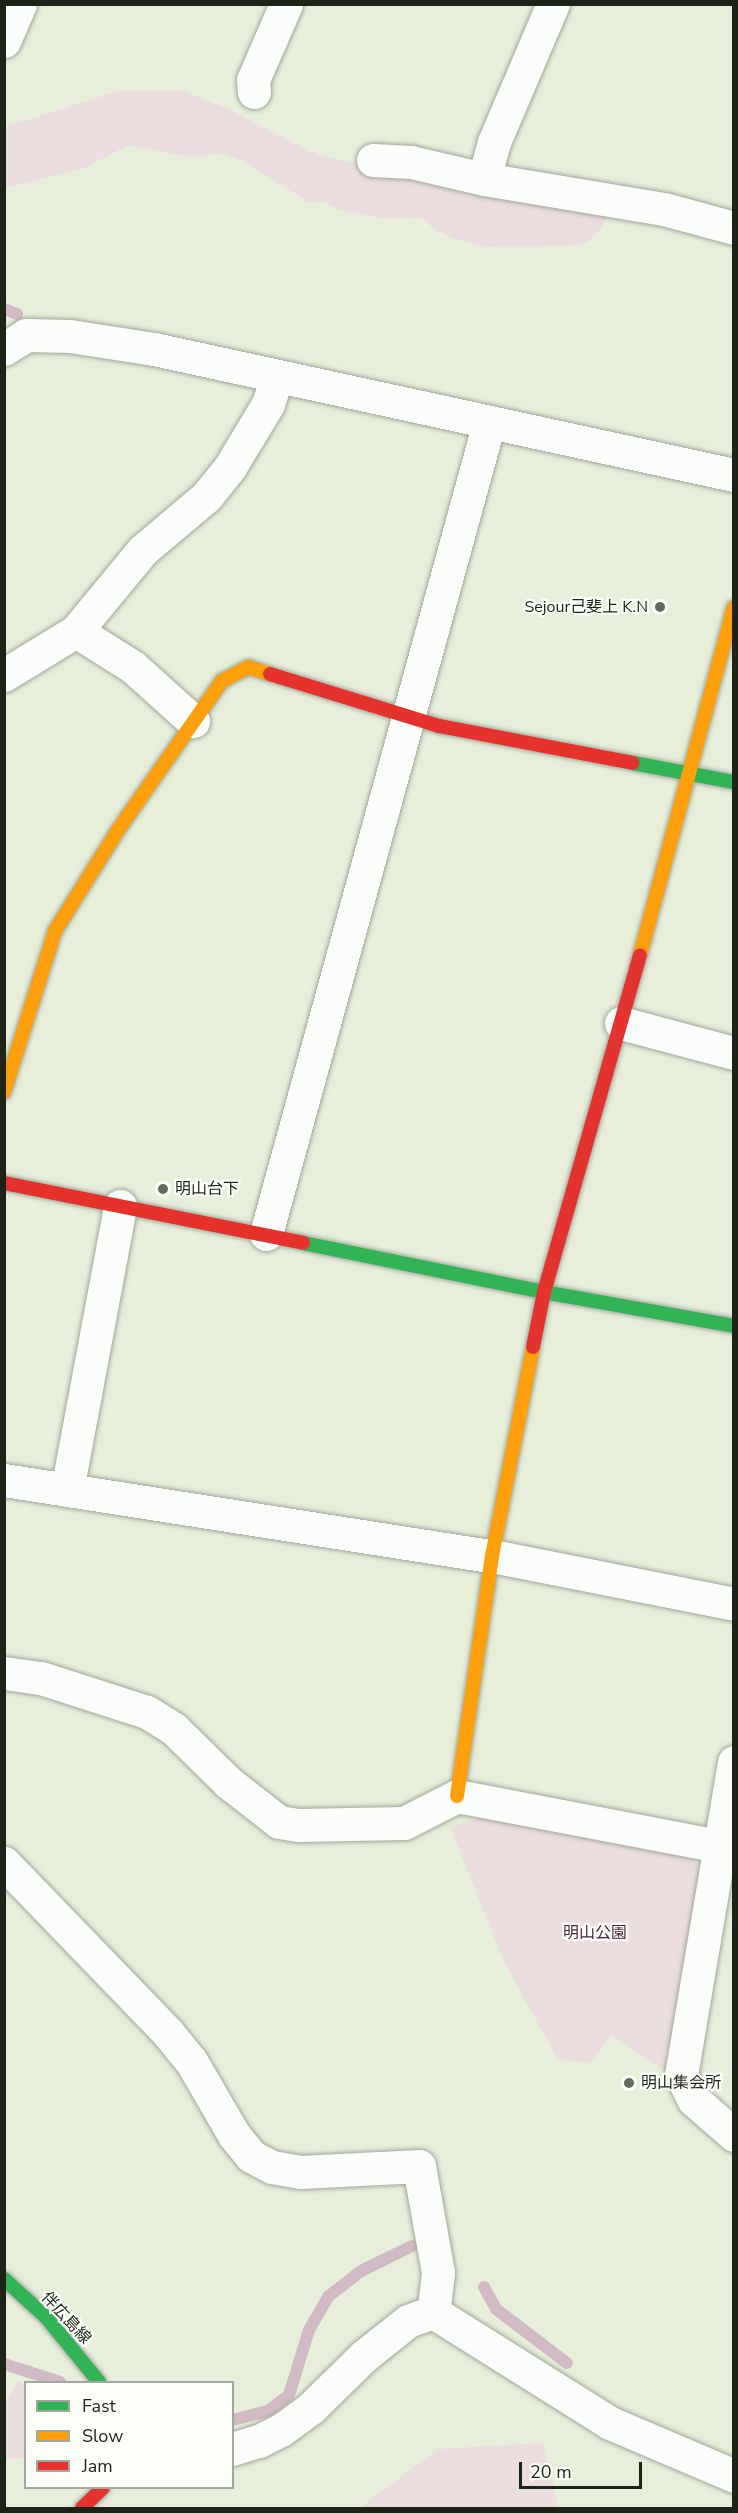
<!DOCTYPE html>
<html>
<head>
<meta charset="utf-8">
<style>
	body { margin:0 }
	#map { position:relative; width:738px; height:2513px; overflow:hidden; background:#e7efdb; font-family:"Nunito Sans","Noto Sans JP",sans-serif }
	div>[style] { position:absolute }
	.green>* { inset:0; background:#ecdddf }
	.stream>* { height:12px; margin:-6px; padding:0 6px; transform-origin:6px; border-radius:6px; background:#d1bac3 }
	.roads { filter:drop-shadow(0 0 2px #a2a99a) drop-shadow(0 0 2px #a2a99a) }
	.street>* { height:33px; margin:-16.5px; padding:0 16.5px; transform-origin:16.5px; border-radius:16.5px; background:#fbfdfa }
	.fast>* { height:14px; margin:-7px; padding:0 7px; transform-origin:7px; border-radius:7px; background:#30b455 }
	.slow>* { height:14px; margin:-7px; padding:0 7px; transform-origin:7px; border-radius:7px; background:#ff9f0a }
	.jam>* { height:14px; margin:-7px; padding:0 7px; transform-origin:7px; border-radius:7px; background:#e5322d }
	.dots>* { width:16px; height:16px; translate:-50% -50%; box-sizing:border-box; border:3px solid #fcfff8; border-radius:50% }
	span { translate:-50% -50%; white-space:nowrap; text-align:center; line-height:1.15; -webkit-text-stroke:4.5px #fcfff8; paint-order:stroke }
	.poi-label { font-size:16px; color:#1e2317 }
	.right { translate:-100% -50%; text-align:right }
	.left { translate:0 -50%; text-align:left }
	.park-label { font-size:16px; color:#4c1d3c }
	.street-label { font-size:16px; color:#1e2317 }
	.frame { position:absolute; inset:0; border:6px solid #1e2317; pointer-events:none }
	.legend { position:absolute; left:24px; top:2381px; width:210px; height:108px; box-sizing:border-box; background:#fcfff8; border:2px solid #a3a79e; margin:0; padding:8px 10px; list-style:none; font-size:18px; color:#1e2317 }
	.legend li { display:flex; align-items:center; gap:12px; height:30px }
	.legend b { width:30px; border:2px solid #a3a79e }
	.scale { position:absolute; left:519px; top:2462px; width:123px; height:27px; box-sizing:border-box; border:3px solid #1e2317; border-top:0; padding-left:8px; font-size:18px; line-height:21px; white-space:nowrap; color:#1e2317; -webkit-text-stroke:4px #fcfff8; paint-order:stroke }
</style>
</head>
<body>
<div id="map">
	<div class="green">
		<div style="clip-path:polygon(118px 91px,183px 91px,224px 107px,320px 156px,416px 175px,458px 192px,606px 217px,600px 231px,589px 241px,575px 245px,488px 247px,457px 240px,436px 230px,421px 218px,383px 219px,339px 209px,324px 202px,308px 202px,243px 161px,223px 153px,190px 157px,129px 145px,84px 168px,5px 188px,5px 127px)"></div>
		<div style="clip-path:polygon(483px 1817px,691px 1852px,702px 1874px,665px 2070px,611px 2035px,591px 2062px,558px 2060px,502px 1958px,450px 1827px)"></div>
		<div style="clip-path:polygon(18px 2381px,25px 2384px,25px 2458px,5px 2459px,5px 2403px)"></div>
		<div style="clip-path:polygon(543px 2443px,559px 2508px,359px 2508px,438px 2449px)"></div>
	</div>
	<div class="stream">
		<div style="left:4px;top:309px;width:14px;rotate:21deg"></div>
		<div style="left:484px;top:2287px;width:25px;rotate:61deg"></div>
		<div style="left:496px;top:2309px;width:89px;rotate:37.3deg"></div>
		<div style="left:4px;top:2364px;width:59px;rotate:17.8deg"></div>
		<div style="left:232px;top:2420px;width:37px;rotate:-14deg"></div>
		<div style="left:268px;top:2411px;width:26px;rotate:-37deg"></div>
		<div style="left:289px;top:2395px;width:68px;rotate:-72.9deg"></div>
		<div style="left:309px;top:2330px;width:39px;rotate:-60deg"></div>
		<div style="left:329px;top:2296px;width:41px;rotate:-38deg"></div>
		<div style="left:361px;top:2271px;width:57px;rotate:-26.1deg"></div>
	</div>
	<div class="roads">
		<div class="street">
			<div style="left:4px;top:41px;width:40px;rotate:-66.6deg"></div>
			<div style="left:254px;top:92px;width:12px;rotate:-95deg"></div>
			<div style="left:253px;top:80px;width:83px;rotate:-66.5deg"></div>
			<div style="left:373px;top:160px;width:38px;rotate:3deg"></div>
			<div style="left:411px;top:162px;width:75px;rotate:13.1deg"></div>
			<div style="left:484px;top:179px;width:182px;rotate:9.5deg"></div>
			<div style="left:664px;top:209px;width:73px;rotate:15.2deg"></div>
			<div style="left:484px;top:179px;width:38px;rotate:-75deg"></div>
			<div style="left:494px;top:142px;width:150px;rotate:-66.9deg"></div>
			<div style="left:4px;top:349px;width:26px;rotate:-32deg"></div>
			<div style="left:26px;top:335px;width:44px;rotate:1.3deg"></div>
			<div style="left:70px;top:336px;width:85px;rotate:8.8deg"></div>
			<div style="left:154px;top:349px;width:594px;rotate:12.26deg"></div>
			<div style="left:76px;top:631px;width:67px;rotate:32.3deg"></div>
			<div style="left:133px;top:667px;width:81px;rotate:42deg"></div>
			<div style="left:4px;top:675px;width:84px;rotate:-31.4deg"></div>
			<div style="left:76px;top:631px;width:105px;rotate:-50.4deg"></div>
			<div style="left:143px;top:550px;width:82px;rotate:-40.1deg"></div>
			<div style="left:206px;top:497px;width:38px;rotate:-51deg"></div>
			<div style="left:230px;top:467px;width:74px;rotate:-58.9deg"></div>
			<div style="left:268px;top:404px;width:29px;rotate:-72deg"></div>
			<div style="left:621px;top:1023px;width:117px;rotate:14.9deg"></div>
			<div style="left:266px;top:1234px;width:841px;rotate:-74.63deg"></div>
			<div style="left:4px;top:1480px;width:494px;rotate:8.9deg"></div>
			<div style="left:492px;top:1556px;width:247px;rotate:11.2deg"></div>
			<div style="left:67px;top:1490px;width:289px;rotate:-79.4deg"></div>
			<div style="left:4px;top:1673px;width:37px;rotate:8deg"></div>
			<div style="left:41px;top:1678px;width:111px;rotate:17.8deg"></div>
			<div style="left:147px;top:1712px;width:31px;rotate:32deg"></div>
			<div style="left:173px;top:1728px;width:78px;rotate:44.5deg"></div>
			<div style="left:229px;top:1783px;width:63px;rotate:38deg"></div>
			<div style="left:279px;top:1822px;width:19px;rotate:9deg"></div>
			<div style="left:298px;top:1825px;width:106px;rotate:-1.1deg"></div>
			<div style="left:404px;top:1823px;width:59px;rotate:-27deg"></div>
			<div style="left:457px;top:1796px;width:267px;rotate:10.8deg"></div>
			<div style="left:734px;top:1762px;width:317px;rotate:99.6deg"></div>
			<div style="left:681px;top:2075px;width:28px;rotate:63deg"></div>
			<div style="left:694px;top:2100px;width:53px;rotate:41.2deg"></div>
			<div style="left:4px;top:1863px;width:236px;rotate:46deg"></div>
			<div style="left:168px;top:2033px;width:36px;rotate:51deg"></div>
			<div style="left:191px;top:2061px;width:86px;rotate:59.8deg"></div>
			<div style="left:234px;top:2135px;width:27px;rotate:51deg"></div>
			<div style="left:251px;top:2156px;width:24px;rotate:28deg"></div>
			<div style="left:272px;top:2167px;width:29px;rotate:10deg"></div>
			<div style="left:301px;top:2172px;width:118px;rotate:-2.9deg"></div>
			<div style="left:419px;top:2166px;width:109px;rotate:79.9deg"></div>
			<div style="left:438px;top:2273px;width:39px;rotate:97deg"></div>
			<div style="left:232px;top:2449px;width:28px;rotate:-17deg"></div>
			<div style="left:259px;top:2441px;width:25px;rotate:-27deg"></div>
			<div style="left:281px;top:2430px;width:37px;rotate:-36deg"></div>
			<div style="left:311px;top:2408px;width:74px;rotate:-44.5deg"></div>
			<div style="left:364px;top:2356px;width:56px;rotate:-38.5deg"></div>
			<div style="left:408px;top:2321px;width:27px;rotate:-20deg"></div>
			<div style="left:433px;top:2312px;width:209px;rotate:32.1deg"></div>
			<div style="left:610px;top:2423px;width:135px;rotate:23.1deg"></div>
		</div>
		<div class="fast">
			<div style="left:633px;top:763px;width:103px;rotate:10.7deg"></div>
			<div style="left:303px;top:1243px;width:246px;rotate:11.5deg"></div>
			<div style="left:544px;top:1292px;width:193px;rotate:10.1deg"></div>
			<div style="left:4px;top:2279px;width:57px;rotate:42.1deg"></div>
			<div style="left:46px;top:2317px;width:84px;rotate:50.8deg"></div>
		</div>
		<div class="slow">
			<div style="left:640px;top:955px;width:360px;rotate:-74.9deg"></div>
			<div style="left:4px;top:1092px;width:169px;rotate:-72.4deg"></div>
			<div style="left:55px;top:931px;width:119px;rotate:-58deg"></div>
			<div style="left:118px;top:830px;width:182px;rotate:-55.1deg"></div>
			<div style="left:222px;top:681px;width:30px;rotate:-28deg"></div>
			<div style="left:248px;top:667px;width:23px;rotate:18deg"></div>
			<div style="left:457px;top:1796px;width:243px;rotate:-81.7deg"></div>
			<div style="left:492px;top:1556px;width:213px;rotate:-78.9deg"></div>
		</div>
		<div class="jam">
			<div style="left:270px;top:674px;width:177px;rotate:17.1deg"></div>
			<div style="left:439px;top:726px;width:197px;rotate:10.8deg"></div>
			<div style="left:4px;top:1183px;width:305px;rotate:11.3deg"></div>
			<div style="left:533px;top:1347px;width:56px;rotate:-78.7deg"></div>
			<div style="left:544px;top:1292px;width:350px;rotate:-74.1deg"></div>
			<div style="left:82px;top:2508px;width:29px;rotate:-44deg"></div>
		</div>
	</div>
	<div class="dots">
		<div style="left:660px;top:607px;background:#646a5c"></div>
		<div style="left:163px;top:1189px;background:#646a5c"></div>
		<div style="left:629px;top:2083px;background:#646a5c"></div>
	</div>
	<div class="poi-label">
		<span class="right" style="left:648px;top:607px">Sejour己斐上 K.N</span>
		<span class="left" style="left:175px;top:1189px">明山台下</span>
		<span class="left" style="left:641px;top:2083px">明山集会所</span>
	</div>
	<div class="park-label">
		<span style="left:595px;top:1933px">明山公園</span>
	</div>
	<div class="street-label">
		<span style="left:66px;top:2318px;rotate:47deg">伴広島線</span>
	</div>
	<div class="frame"></div>
	<ul class="legend">
	<li><b style="height:8px;background:#30b455"></b>Fast</li>
	<li><b style="height:8px;background:#ff9f0a"></b>Slow</li>
	<li><b style="height:8px;background:#e5322d"></b>Jam</li>
	</ul>
	<div class="scale">20 m</div>
</div>
</body>
</html>
